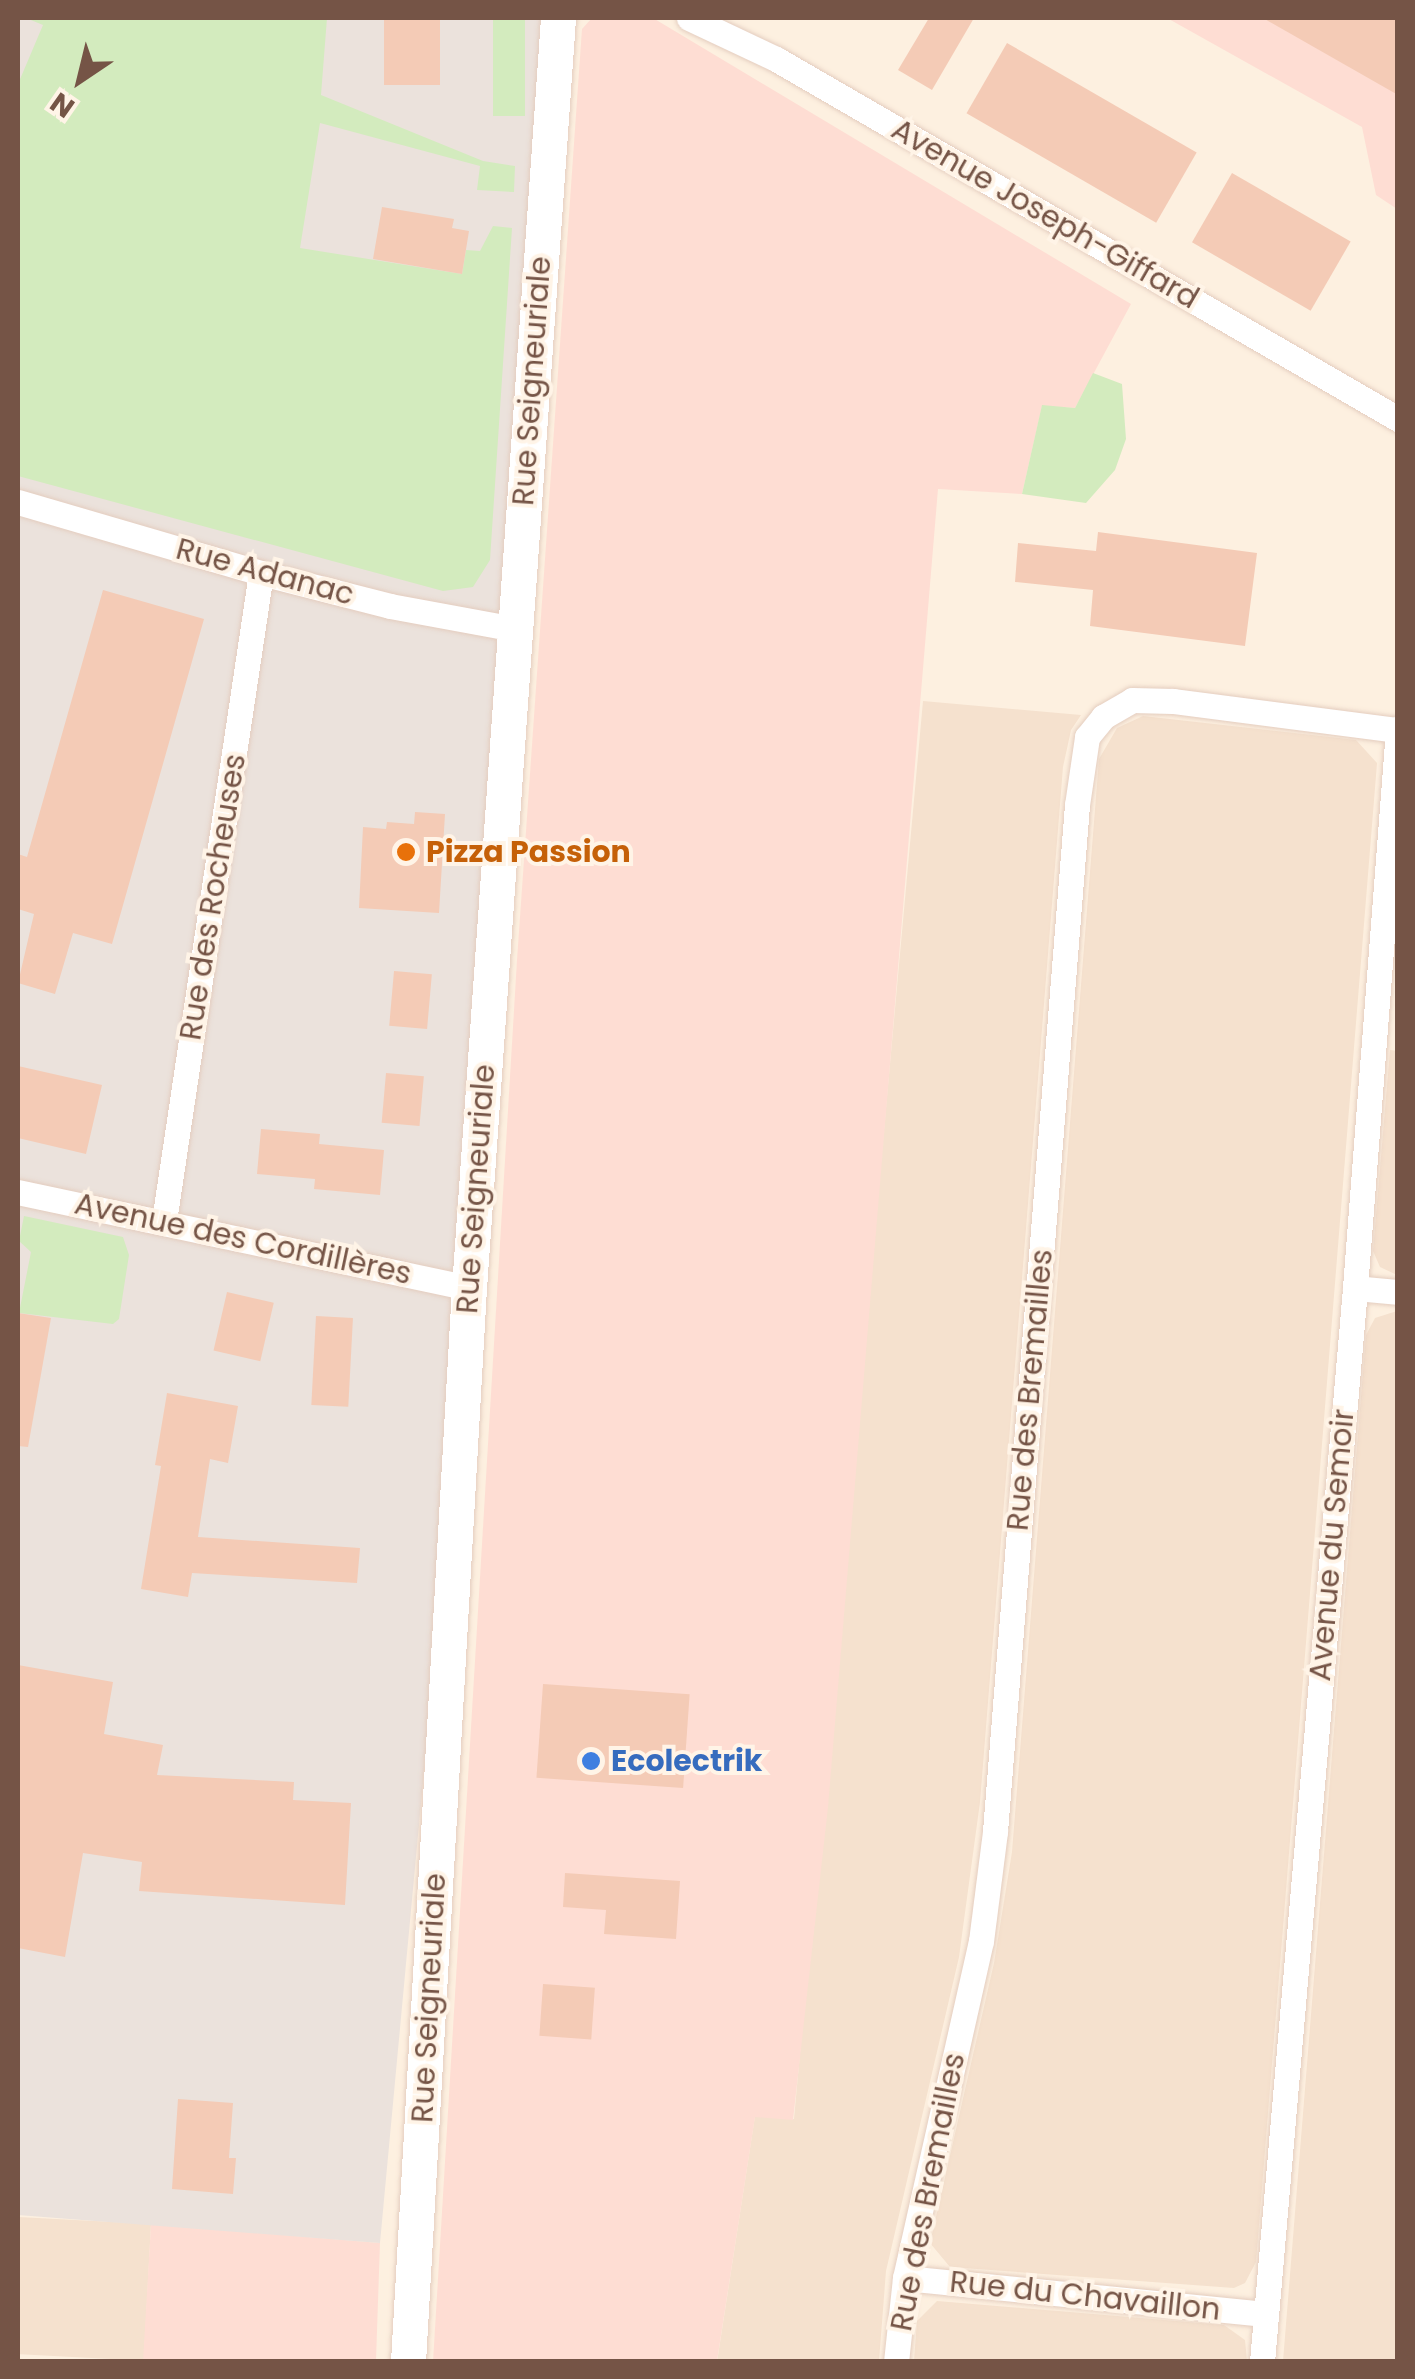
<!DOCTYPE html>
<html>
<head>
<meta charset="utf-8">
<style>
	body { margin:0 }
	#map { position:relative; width:1415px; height:2379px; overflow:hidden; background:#fdf0e0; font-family:Poppins,sans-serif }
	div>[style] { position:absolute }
	.residential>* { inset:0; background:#f5e1ce; transform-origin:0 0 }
	.commercial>* { inset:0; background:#feddd3 }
	.industrial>* { inset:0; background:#ebe2dc }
	.green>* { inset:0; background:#d3ebbe; transform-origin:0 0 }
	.building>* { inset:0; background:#f4cbb6; transform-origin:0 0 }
	.roads { filter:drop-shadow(0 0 2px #e4cdbf) drop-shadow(0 0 2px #e4cdbf) }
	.street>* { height:25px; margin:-12.5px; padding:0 12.5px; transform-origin:12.5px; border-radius:12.5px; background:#fff }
	.secondary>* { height:35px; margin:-17.5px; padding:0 17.5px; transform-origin:17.5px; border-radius:17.5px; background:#fff }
	.dots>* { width:28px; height:28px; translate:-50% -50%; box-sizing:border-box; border:5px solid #fff4e7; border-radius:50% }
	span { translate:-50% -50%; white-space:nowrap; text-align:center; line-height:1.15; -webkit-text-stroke:8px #fff4e7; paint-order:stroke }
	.street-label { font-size:30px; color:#755446 }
	.food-label { font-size:30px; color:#c56008; font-weight:700 }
	.left { translate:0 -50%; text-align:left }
	.shop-label { font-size:30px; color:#366cbe; font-weight:700 }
	.frame { position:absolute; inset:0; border:20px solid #755446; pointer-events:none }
	.north { position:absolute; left:30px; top:30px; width:100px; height:100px; -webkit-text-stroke:8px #fff4e7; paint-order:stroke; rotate:215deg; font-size:28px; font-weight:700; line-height:40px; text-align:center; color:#755446 }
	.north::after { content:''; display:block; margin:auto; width:35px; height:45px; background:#755446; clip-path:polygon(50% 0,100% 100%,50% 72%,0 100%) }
</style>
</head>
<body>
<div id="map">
	<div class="residential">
		<div style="clip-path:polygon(923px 701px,1081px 715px,1071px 730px,1063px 767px,980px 1802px,959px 1957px,886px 2271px,879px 2361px,717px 2362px,755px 2116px,794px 2119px)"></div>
		<div style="clip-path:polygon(1143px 716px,1356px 740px,1377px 763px,1256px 2262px,1245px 2283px,1234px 2288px,950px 2267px,930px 2243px,994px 1963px,1012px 1852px,1099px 759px,1117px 728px)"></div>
		<div style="clip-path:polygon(1390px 1050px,1398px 1051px,1397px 1275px,1380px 1267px,1373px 1251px)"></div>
		<div style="clip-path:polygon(1397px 1311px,1397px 2361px,1283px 2361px,1366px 1335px,1375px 1318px)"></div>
		<div style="left:151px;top:2224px;width:137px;height:133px;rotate:93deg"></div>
		<div style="clip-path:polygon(937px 2301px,1224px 2325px,1245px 2340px,1247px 2361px,914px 2361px,917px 2321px)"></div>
	</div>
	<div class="commercial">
		<div style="clip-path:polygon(592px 18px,653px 18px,1131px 304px,1075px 408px,1042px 406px,1022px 494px,938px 489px,828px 1807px,793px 2120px,755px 2117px,717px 2361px,433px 2362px,517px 960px,582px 29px)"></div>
		<div style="clip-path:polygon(1167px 18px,1397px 18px,1397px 209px,1376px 195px,1362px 127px)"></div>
		<div style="clip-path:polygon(151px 2224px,380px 2243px,376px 2361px,143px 2362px)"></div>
	</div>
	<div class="industrial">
		<div style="clip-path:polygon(18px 18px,558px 18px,469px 1288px,380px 2243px,18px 2215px)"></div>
	</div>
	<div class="green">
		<div style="clip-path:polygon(26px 18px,327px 18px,321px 95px,483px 161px,515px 166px,514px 192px,477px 190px,480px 166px,320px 123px,300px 248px,462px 274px,466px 250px,480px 251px,493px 226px,512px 228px,490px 560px,473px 587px,443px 591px,18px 476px,18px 84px,43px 25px)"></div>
		<div style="left:493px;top:18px;width:32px;height:98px"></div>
		<div style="clip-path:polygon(1093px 373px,1122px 384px,1126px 439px,1115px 470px,1086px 503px,1022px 494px,1042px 405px,1075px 408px)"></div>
		<div style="clip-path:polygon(24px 1216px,123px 1237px,129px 1255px,119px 1319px,113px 1324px,19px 1313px,31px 1252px,19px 1241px)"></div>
	</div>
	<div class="building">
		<div style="left:384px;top:18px;width:56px;height:67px"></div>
		<div style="clip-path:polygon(929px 18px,974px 18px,932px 90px,898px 70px)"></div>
		<div style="clip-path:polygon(1263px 18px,1398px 18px,1398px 95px)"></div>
		<div style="left:1007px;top:43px;width:219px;height:81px;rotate:30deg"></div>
		<div style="left:1232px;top:173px;width:137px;height:80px;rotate:30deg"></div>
		<div style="clip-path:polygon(382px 207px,454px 219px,452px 228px,469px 231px,462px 274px,373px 259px)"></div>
		<div style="clip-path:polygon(1098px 532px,1257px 553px,1245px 646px,1090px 626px,1093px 590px,1015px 582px,1018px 543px,1096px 551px)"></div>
		<div style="clip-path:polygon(103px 590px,204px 619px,112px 944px,73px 933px,55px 994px,18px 983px,34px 914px,18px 909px,18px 854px,27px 857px)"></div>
		<div style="clip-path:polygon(415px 812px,445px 814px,439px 913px,359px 908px,363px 827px,386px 829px,387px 822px,414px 824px)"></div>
		<div style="left:394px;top:971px;width:38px;height:55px;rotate:5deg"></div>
		<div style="clip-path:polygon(18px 1066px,102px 1085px,86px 1154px,18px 1138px)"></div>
		<div style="left:386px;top:1073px;width:38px;height:50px;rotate:5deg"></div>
		<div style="clip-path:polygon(261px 1129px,320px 1134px,319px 1144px,384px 1150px,380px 1195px,314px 1189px,315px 1179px,257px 1174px)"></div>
		<div style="left:227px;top:1292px;width:48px;height:60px;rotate:13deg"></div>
		<div style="clip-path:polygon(18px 1313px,51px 1318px,28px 1447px,18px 1446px)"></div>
		<div style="left:316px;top:1316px;width:37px;height:89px;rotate:3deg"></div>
		<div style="clip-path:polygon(167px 1393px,238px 1406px,228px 1463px,210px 1459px,198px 1537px,360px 1548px,357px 1583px,192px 1573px,188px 1597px,141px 1589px,161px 1466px,155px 1465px)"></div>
		<div style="clip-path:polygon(18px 1665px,113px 1682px,104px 1734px,163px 1745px,157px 1775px,294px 1782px,293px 1800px,351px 1803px,345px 1905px,139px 1891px,142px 1862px,83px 1853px,65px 1957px,18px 1948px)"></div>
		<div style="left:543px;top:1684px;width:147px;height:94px;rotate:4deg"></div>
		<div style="clip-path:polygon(565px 1873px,680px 1881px,676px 1939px,604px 1934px,606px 1910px,563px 1907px)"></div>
		<div style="left:543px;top:1984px;width:52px;height:52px;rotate:4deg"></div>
		<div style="clip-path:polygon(178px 2099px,233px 2103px,229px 2158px,236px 2158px,233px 2194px,172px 2189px)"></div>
	</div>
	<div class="roads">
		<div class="street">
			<div style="left:689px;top:18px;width:96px;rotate:25.2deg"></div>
			<div style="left:776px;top:59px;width:719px;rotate:30.06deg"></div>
			<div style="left:18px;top:502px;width:253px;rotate:16.3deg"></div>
			<div style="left:261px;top:573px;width:133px;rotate:14.3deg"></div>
			<div style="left:390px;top:606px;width:127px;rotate:10.4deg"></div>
			<div style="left:18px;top:1192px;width:461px;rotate:12deg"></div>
			<div style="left:164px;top:1221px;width:655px;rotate:-81.49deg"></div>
			<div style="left:1355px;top:1288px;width:43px;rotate:5.3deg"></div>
			<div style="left:905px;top:2278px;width:362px;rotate:5.7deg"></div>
			<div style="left:896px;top:2362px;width:84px;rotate:-83.9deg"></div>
			<div style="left:905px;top:2278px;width:345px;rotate:-77.3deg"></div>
			<div style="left:981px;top:1941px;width:111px;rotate:-82.7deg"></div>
			<div style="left:995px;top:1831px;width:1029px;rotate:-85.43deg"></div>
			<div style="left:1077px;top:805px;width:69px;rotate:-81.6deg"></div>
			<div style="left:1087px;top:737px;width:26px;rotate:-51deg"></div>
			<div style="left:1103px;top:717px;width:34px;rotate:-30deg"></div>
			<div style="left:1132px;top:700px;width:41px;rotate:1.4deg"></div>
			<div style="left:1173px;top:701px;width:226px;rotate:7.4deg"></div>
			<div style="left:1262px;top:2362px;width:1078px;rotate:-85.05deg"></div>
			<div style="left:1355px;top:1288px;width:561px;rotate:-85.6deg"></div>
		</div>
		<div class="secondary">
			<div style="left:408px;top:2362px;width:1076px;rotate:-86.75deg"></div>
			<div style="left:469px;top:1288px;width:1273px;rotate:-85.99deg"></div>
		</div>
	</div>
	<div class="dots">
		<div style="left:406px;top:852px;background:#e8710a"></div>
		<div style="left:591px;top:1761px;background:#3f7fe0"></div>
	</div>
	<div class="street-label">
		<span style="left:1045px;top:214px;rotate:30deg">Avenue Joseph-Giffard</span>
		<span style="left:532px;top:381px;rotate:-86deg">Rue Seigneuriale</span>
		<span style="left:265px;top:572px;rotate:15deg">Rue Adanac</span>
		<span style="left:213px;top:897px;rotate:-81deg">Rue des Rocheuses</span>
		<span style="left:476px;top:1189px;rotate:-86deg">Rue Seigneuriale</span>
		<span style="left:243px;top:1239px;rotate:12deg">Avenue des Cordillères</span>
		<span style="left:1030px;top:1390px;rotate:-85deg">Rue des Bremailles</span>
		<span style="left:1332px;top:1545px;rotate:-85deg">Avenue du Semoir</span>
		<span style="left:429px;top:1998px;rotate:-87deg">Rue Seigneuriale</span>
		<span style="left:928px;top:2192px;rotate:-79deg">Rue des Bremailles</span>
		<span style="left:1085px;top:2296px;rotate:6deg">Rue du Chavaillon</span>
	</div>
	<div class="food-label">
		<span class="left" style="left:426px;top:852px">Pizza Passion</span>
	</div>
	<div class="shop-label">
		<span class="left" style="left:611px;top:1761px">Ecolectrik</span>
	</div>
	<div class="frame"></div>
	<div class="north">N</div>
</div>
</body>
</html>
